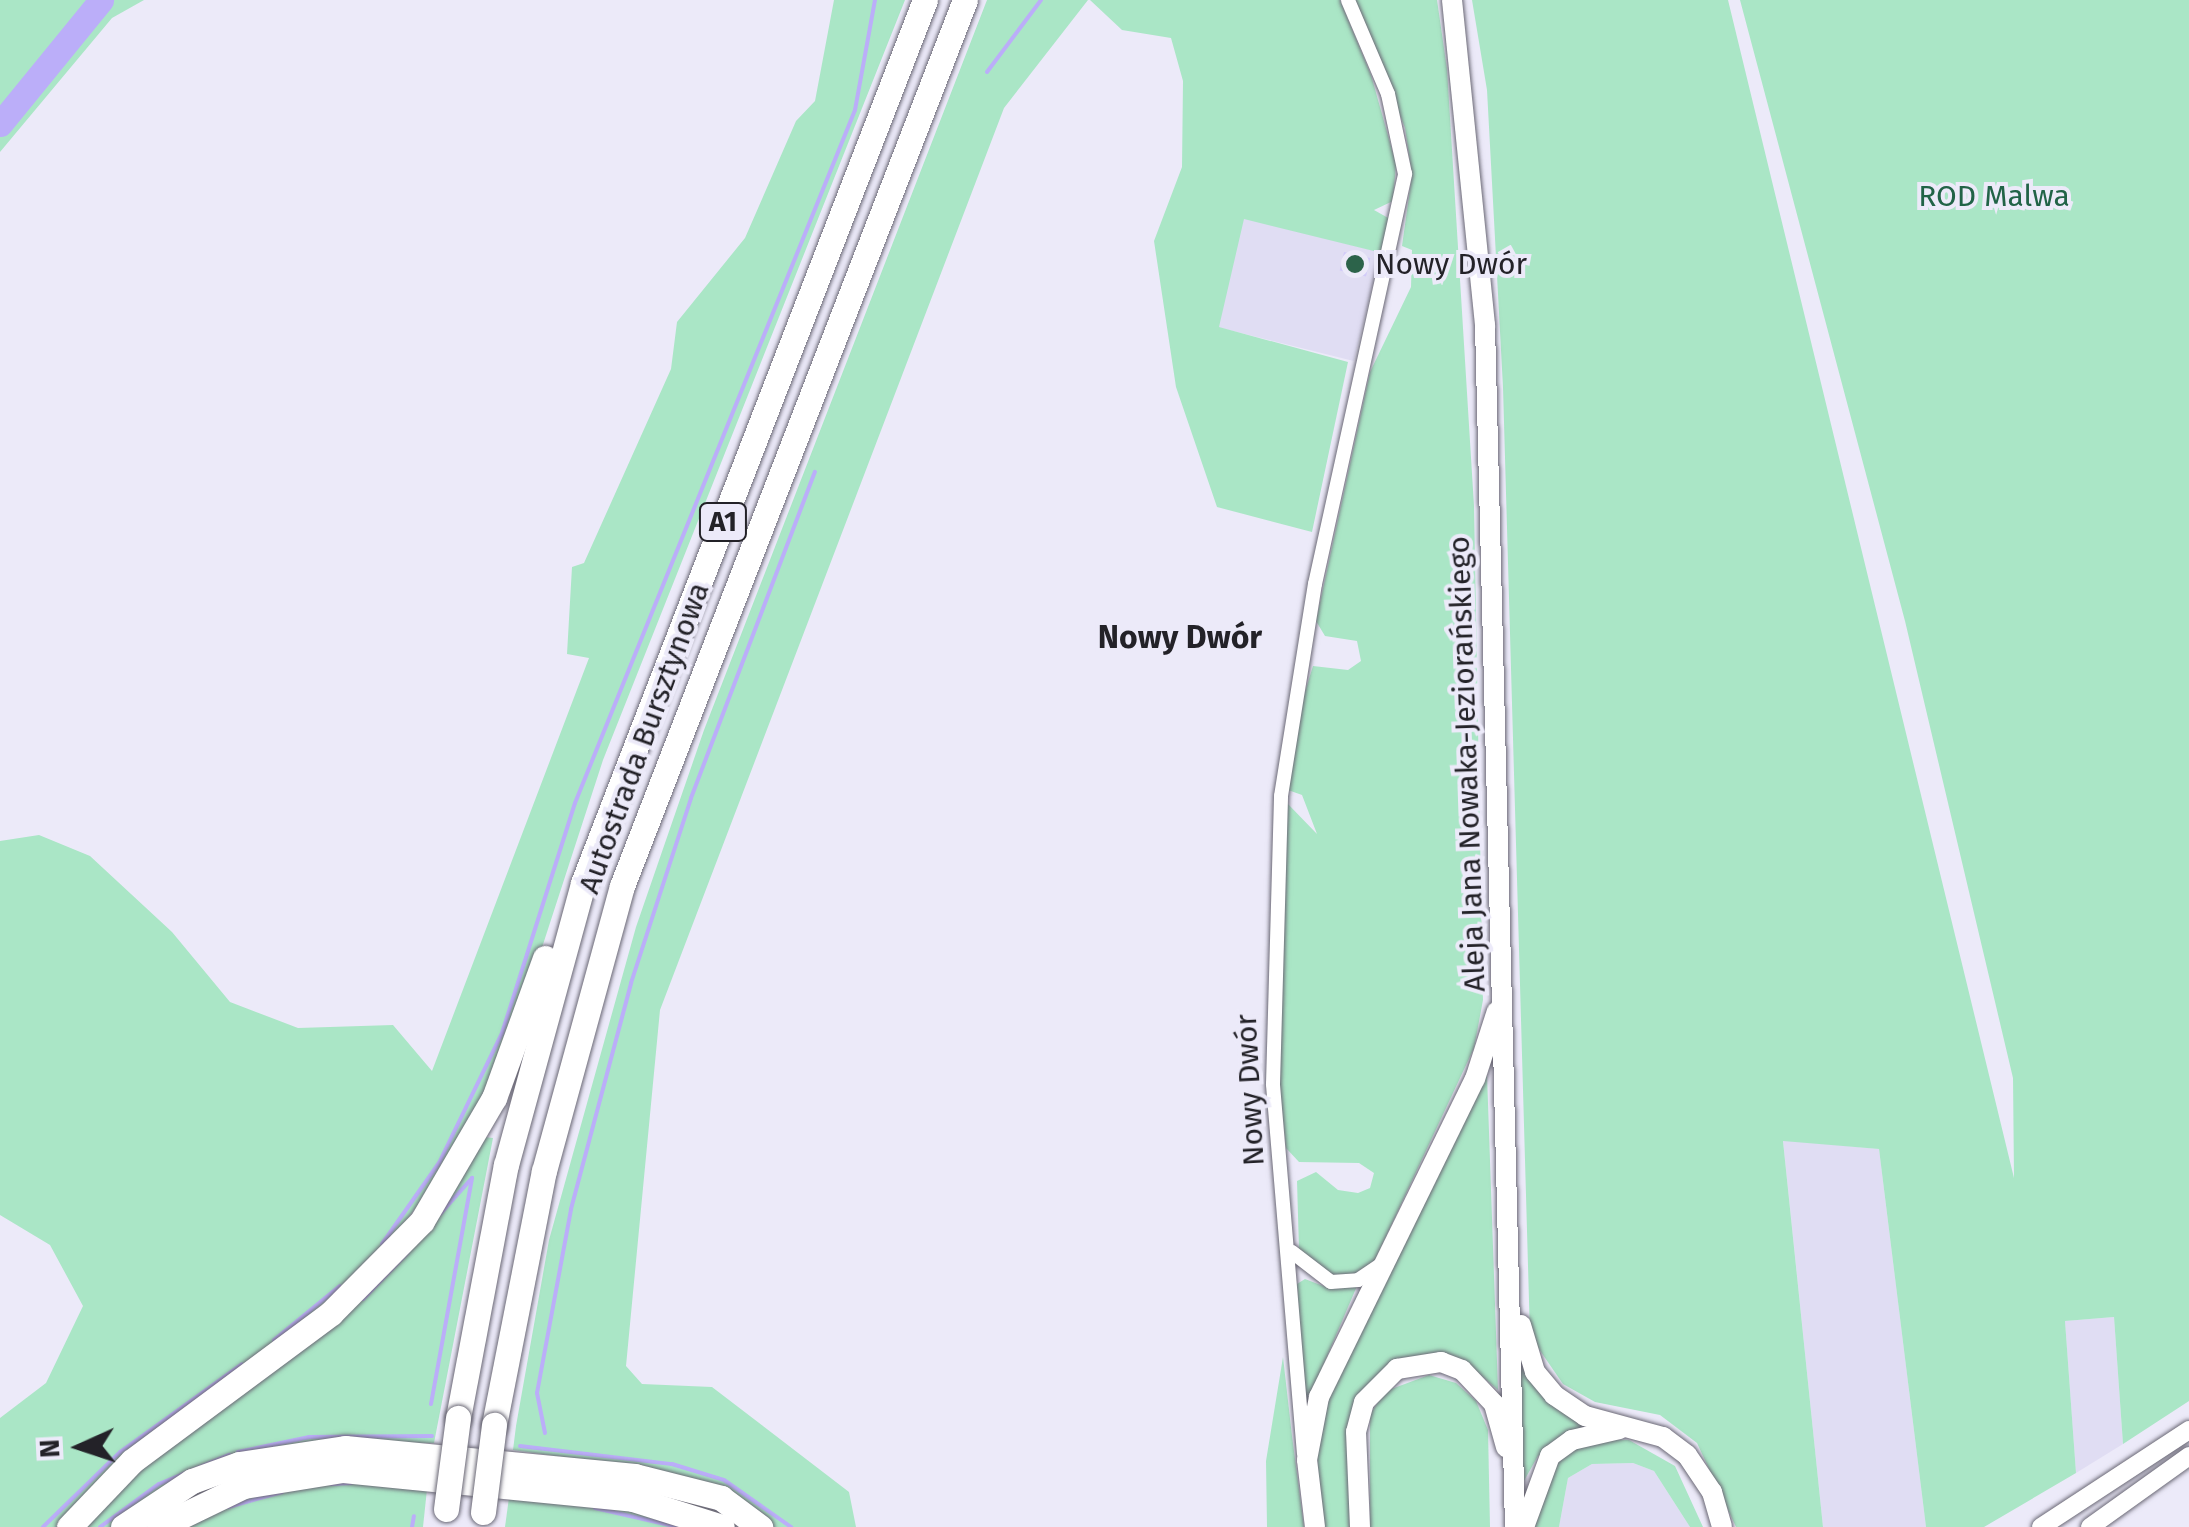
<!DOCTYPE html>
<html>
<head>
<meta charset="utf-8">
<style>
	body { margin:0 }
	#map { position:relative; width:2189px; height:1527px; overflow:hidden; background:#eceaf9; font-family:"Fira Sans",sans-serif }
	div>[style] { position:absolute }
	.built>* { inset:0; background:#e0ddf3; transform-origin:0 0 }
	.green>* { inset:0; background:#aae6c6 }
	.stream>* { height:4px; margin:-2px; padding:0 2px; transform-origin:2px; border-radius:2px; background:#bbaef9 }
	.river>* { height:25px; margin:-12.5px; padding:0 12.5px; transform-origin:12.5px; border-radius:12.5px; background:#bbaef9 }
	.building>* { inset:0; background:#d2cbf9; transform-origin:0 0 }
	.roads { filter:drop-shadow(0 0 2px #6a6875) drop-shadow(0 0 2px #6a6875) }
	.minor>* { height:14px; margin:-7px; padding:0 7px; transform-origin:7px; border-radius:7px; background:#fff }
	.secondary>* { height:18px; margin:-9px; padding:0 9px; transform-origin:9px; border-radius:9px; background:#fff }
	.primary>* { height:20px; margin:-10px; padding:0 10px; transform-origin:10px; border-radius:10px; background:#fff }
	.motorway>* { height:25px; margin:-12.5px; padding:0 12.5px; transform-origin:12.5px; border-radius:12.5px; background:#fff }
	.bridges { filter:drop-shadow(0 0 2px #6a6875) drop-shadow(0 0 2px #6a6875) }
	.motorway-bridge>* { height:25px; margin:-12.5px; padding:0 12.5px; transform-origin:12.5px; border-radius:12.5px; background:#fff }
	.dots>* { width:28px; height:28px; translate:-50% -50%; box-sizing:border-box; border:5px solid #eceaf9; border-radius:50% }
	span { translate:-50% -50%; white-space:nowrap; text-align:center; line-height:1.15; -webkit-text-stroke:8px #eceaf9; paint-order:stroke }
	.shield-label span { padding:2px 8px; background:#eceaf9; border:2px solid; border-radius:8px; -webkit-text-stroke-width:0 }
	.shield-label { font-size:28px; color:#232228; font-weight:700 }
	.park-label { font-size:30px; color:#216347 }
	.poi-label { font-size:30px; color:#232228 }
	.left { translate:0 -50%; text-align:left }
	.street-label { font-size:30px; color:#232228 }
	.neighbourhood-label { font-size:32px; color:#232228; font-weight:700 }
	.north { position:absolute; left:30px; top:1397px; width:100px; height:100px; -webkit-text-stroke:8px #eceaf9; paint-order:stroke; rotate:267deg; font-size:28px; font-weight:700; line-height:40px; text-align:center; color:#232228 }
	.north::after { content:''; display:block; margin:auto; width:35px; height:45px; background:#232228; clip-path:polygon(50% 0,100% 100%,50% 72%,0 100%) }
</style>
</head>
<body>
<div id="map">
	<div class="built">
		<div style="left:1243px;top:218px;width:142px;height:112px;rotate:14deg"></div>
		<div style="clip-path:polygon(1783px 1140px,1879px 1149px,1926px 1527px,1823px 1527px)"></div>
		<div style="clip-path:polygon(2114px 1317px,2123px 1444px,2076px 1473px,2065px 1321px)"></div>
		<div style="clip-path:polygon(1633px 1463px,1654px 1471px,1690px 1527px,1559px 1527px,1568px 1478px,1592px 1464px)"></div>
	</div>
	<div class="green">
		<div style="clip-path:polygon(0 0,144px 0,112px 18px,0 152px)"></div>
		<div style="clip-path:polygon(834px 0,905px 0,603px 760px,522px 1009px,471px 1130px,384px 1252px,59px 1527px,0 1527px,0 1418px,46px 1383px,83px 1306px,50px 1245px,0 1215px,0 841px,39px 835px,90px 856px,172px 932px,230px 1002px,298px 1028px,393px 1025px,432px 1071px,589px 658px,567px 654px,572px 567px,584px 563px,671px 369px,677px 322px,745px 238px,796px 121px,815px 101px)"></div>
		<div style="clip-path:polygon(987px 0,1088px 0,1004px 108px,660px 1010px,626px 1366px,642px 1384px,712px 1387px,849px 1492px,856px 1527px,774px 1527px,656px 1470px,513px 1450px,516px 1426px,549px 1240px,636px 927px,704px 730px)"></div>
		<div style="clip-path:polygon(1090px 0,1340px 0,1371px 75px,1396px 164px,1393px 201px,1374px 210px,1390px 219px,1386px 254px,1244px 219px,1219px 327px,1348px 362px,1312px 532px,1217px 507px,1176px 387px,1154px 241px,1182px 167px,1183px 81px,1171px 38px,1122px 30px)"></div>
		<div style="clip-path:polygon(1355px 0,1437px 0,1447px 69px,1474px 506px,1483px 1000px,1474px 1048px,1375px 1260px,1358px 1274px,1333px 1277px,1299px 1250px,1297px 1181px,1316px 1172px,1338px 1190px,1358px 1193px,1370px 1188px,1374px 1173px,1359px 1163px,1299px 1162px,1286px 1148px,1279px 1084px,1287px 803px,1317px 834px,1302px 795px,1288px 790px,1296px 721px,1313px 666px,1348px 670px,1361px 661px,1357px 641px,1325px 636px,1316px 621px,1370px 372px,1411px 287px,1412px 250px,1402px 246px,1412px 175px,1405px 128px)"></div>
		<div style="clip-path:polygon(1472px 0,1728px 0,2014px 1178px,2013px 1078px,1905px 621px,1740px 0,2189px 0,2189px 1401px,2123px 1444px,2114px 1317px,2065px 1321px,2076px 1473px,1984px 1527px,1926px 1527px,1879px 1149px,1783px 1141px,1823px 1527px,1736px 1527px,1697px 1443px,1660px 1415px,1595px 1402px,1563px 1384px,1530px 1336px,1503px 387px,1487px 90px)"></div>
		<div style="clip-path:polygon(1487px 1075px,1498px 1390px,1468px 1364px,1438px 1354px,1384px 1368px,1362px 1393px,1355px 1527px,1324px 1527px,1317px 1458px,1329px 1398px)"></div>
		<div style="clip-path:polygon(484px 1137px,493px 1138px,434px 1443px,307px 1442px,111px 1527px,78px 1527px,99px 1500px,278px 1361px)"></div>
		<div style="clip-path:polygon(1305px 1279px,1331px 1289px,1357px 1286px,1305px 1408px,1297px 1284px)"></div>
		<div style="clip-path:polygon(1283px 1357px,1292px 1436px,1304px 1527px,1267px 1527px,1266px 1461px)"></div>
		<div style="clip-path:polygon(1517px 1358px,1536px 1389px,1592px 1425px,1538px 1456px,1521px 1486px)"></div>
		<div style="clip-path:polygon(1429px 1375px,1456px 1383px,1476px 1401px,1488px 1430px,1490px 1527px,1370px 1527px,1370px 1414px,1386px 1391px)"></div>
		<div style="clip-path:polygon(1603px 1439px,1629px 1440px,1675px 1466px,1703px 1527px,1690px 1527px,1654px 1471px,1633px 1463px,1592px 1464px,1568px 1478px,1559px 1527px,1535px 1527px,1535px 1500px,1550px 1465px,1573px 1448px)"></div>
		<div style="clip-path:polygon(322px 1479px,428px 1480px,423px 1527px,172px 1527px,238px 1496px)"></div>
		<div style="clip-path:polygon(510px 1490px,640px 1509px,702px 1527px,505px 1527px)"></div>
	</div>
	<div class="stream">
		<div style="left:987px;top:72px;width:90px;rotate:-53.1deg"></div>
		<div style="left:382px;top:1244px;width:99px;rotate:-54.9deg"></div>
		<div style="left:439px;top:1163px;width:144px;rotate:-64.1deg"></div>
		<div style="left:502px;top:1033px;width:241px;rotate:-72.4deg"></div>
		<div style="left:575px;top:803px;width:747px;rotate:-68deg"></div>
		<div style="left:855px;top:110px;width:112px;rotate:-79.7deg"></div>
		<div style="left:363px;top:1299px;width:65px;rotate:-46.2deg"></div>
		<div style="left:274px;top:1340px;width:85px;rotate:-39.3deg"></div>
		<div style="left:431px;top:1404px;width:230px;rotate:-79.7deg"></div>
		<div style="left:472px;top:1178px;width:48px;rotate:131.6deg"></div>
		<div style="left:545px;top:1433px;width:41px;rotate:-101.3deg"></div>
		<div style="left:537px;top:1393px;width:187px;rotate:-79.5deg"></div>
		<div style="left:571px;top:1209px;width:234px;rotate:-75.1deg"></div>
		<div style="left:631px;top:983px;width:194px;rotate:-72deg"></div>
		<div style="left:691px;top:798px;width:349px;rotate:-69.2deg"></div>
		<div style="left:520px;top:1446px;width:153px;rotate:6.8deg"></div>
		<div style="left:672px;top:1464px;width:54px;rotate:17.1deg"></div>
		<div style="left:724px;top:1480px;width:82px;rotate:35deg"></div>
		<div style="left:238px;top:1452px;width:73px;rotate:-11.9deg"></div>
		<div style="left:309px;top:1437px;width:123px;rotate:-0.5deg"></div>
		<div style="left:331px;top:1484px;width:20px;rotate:-3deg"></div>
		<div style="left:228px;top:1507px;width:56px;rotate:-15.5deg"></div>
		<div style="left:595px;top:1508px;width:85px;rotate:12.9deg"></div>
		<div style="left:43px;top:1527px;width:107px;rotate:-44.2deg"></div>
		<div style="left:120px;top:1452px;width:150px;rotate:-35.8deg"></div>
		<div style="left:100px;top:1527px;width:73px;rotate:-36.1deg"></div>
		<div style="left:159px;top:1484px;width:76px;rotate:-22.5deg"></div>
		<div style="left:412px;top:1527px;width:11px;rotate:-80deg"></div>
	</div>
	<div class="river">
		<div style="left:0;top:124px;width:160px;rotate:-50.8deg"></div>
	</div>
	<div class="building">
		<div style="left:1344px;top:252px;width:27px;height:19px;rotate:13deg"></div>
	</div>
	<div class="roads">
		<div class="minor">
			<div style="left:1292px;top:1252px;width:49px;rotate:37.6deg"></div>
			<div style="left:1331px;top:1282px;width:27px;rotate:-4deg"></div>
			<div style="left:1358px;top:1280px;width:25px;rotate:-34deg"></div>
			<div style="left:1304px;top:1454px;width:371px;rotate:-94.8deg"></div>
			<div style="left:1273px;top:1084px;width:288px;rotate:-88.4deg"></div>
			<div style="left:1281px;top:796px;width:215px;rotate:-80.9deg"></div>
			<div style="left:1315px;top:584px;width:420px;rotate:-77.6deg"></div>
			<div style="left:1405px;top:174px;width:82px;rotate:-102deg"></div>
			<div style="left:1388px;top:94px;width:102px;rotate:-113.1deg"></div>
		</div>
		<div class="secondary">
			<div style="left:2041px;top:1527px;width:177px;rotate:-33.2deg"></div>
			<div style="left:2090px;top:1527px;width:122px;rotate:-35.6deg"></div>
		</div>
		<div class="primary">
			<div style="left:1452px;top:0;width:327px;rotate:84.2deg"></div>
			<div style="left:1485px;top:325px;width:1202px;rotate:88.57deg"></div>
			<div style="left:1521px;top:1325px;width:49px;rotate:73.4deg"></div>
			<div style="left:1535px;top:1372px;width:30px;rotate:50deg"></div>
			<div style="left:1554px;top:1395px;width:37px;rotate:34deg"></div>
			<div style="left:1585px;top:1416px;width:81px;rotate:15.1deg"></div>
			<div style="left:1663px;top:1437px;width:30px;rotate:37deg"></div>
			<div style="left:1687px;top:1455px;width:45px;rotate:56deg"></div>
			<div style="left:1712px;top:1492px;width:36px;rotate:74deg"></div>
			<div style="left:1315px;top:1527px;width:67px;rotate:-96.8deg"></div>
			<div style="left:1307px;top:1460px;width:64px;rotate:-79.2deg"></div>
			<div style="left:1319px;top:1397px;width:354px;rotate:-63.9deg"></div>
			<div style="left:1475px;top:1079px;width:71px;rotate:-72.1deg"></div>
			<div style="left:1360px;top:1527px;width:95px;rotate:-92.4deg"></div>
			<div style="left:1356px;top:1432px;width:31px;rotate:-75deg"></div>
			<div style="left:1364px;top:1402px;width:47px;rotate:-45deg"></div>
			<div style="left:1397px;top:1369px;width:45px;rotate:-9deg"></div>
			<div style="left:1441px;top:1362px;width:22px;rotate:21deg"></div>
			<div style="left:1462px;top:1370px;width:47px;rotate:46.7deg"></div>
			<div style="left:1494px;top:1404px;width:45px;rotate:74.4deg"></div>
			<div style="left:1524px;top:1527px;width:76px;rotate:-69.9deg"></div>
			<div style="left:1550px;top:1456px;width:27px;rotate:-36deg"></div>
			<div style="left:1572px;top:1440px;width:49px;rotate:-12.9deg"></div>
		</div>
		<div class="motorway">
			<div style="left:458px;top:1418px;width:258px;rotate:-79.3deg"></div>
			<div style="left:506px;top:1165px;width:292px;rotate:-74.7deg"></div>
			<div style="left:583px;top:883px;width:947px;rotate:-68.83deg"></div>
			<div style="left:494px;top:1425px;width:259px;rotate:-78.9deg"></div>
			<div style="left:544px;top:1171px;width:295px;rotate:-74.7deg"></div>
			<div style="left:622px;top:886px;width:950px;rotate:-68.84deg"></div>
			<div style="left:69px;top:1527px;width:91px;rotate:-46.3deg"></div>
			<div style="left:132px;top:1461px;width:248px;rotate:-36.6deg"></div>
			<div style="left:331px;top:1313px;width:129px;rotate:-45.3deg"></div>
			<div style="left:422px;top:1221px;width:143px;rotate:-59.7deg"></div>
			<div style="left:494px;top:1098px;width:149px;rotate:-70deg"></div>
			<div style="left:123px;top:1527px;width:83px;rotate:-33.7deg"></div>
			<div style="left:192px;top:1481px;width:50px;rotate:-19.9deg"></div>
			<div style="left:239px;top:1464px;width:107px;rotate:-8.6deg"></div>
			<div style="left:345px;top:1448px;width:291px;rotate:5.5deg"></div>
			<div style="left:635px;top:1476px;width:89px;rotate:14.3deg"></div>
			<div style="left:721px;top:1498px;width:49px;rotate:36.6deg"></div>
			<div style="left:159px;top:1527px;width:94px;rotate:-25.8deg"></div>
			<div style="left:244px;top:1486px;width:100px;rotate:-9.2deg"></div>
			<div style="left:343px;top:1470px;width:291px;rotate:5.7deg"></div>
			<div style="left:633px;top:1499px;width:93px;rotate:17.5deg"></div>
		</div>
	</div>
	<div class="bridges">
		<div class="motorway-bridge">
			<div style="left:446px;top:1509px;width:92px;rotate:-82.5deg"></div>
			<div style="left:483px;top:1512px;width:88px;rotate:-82.8deg"></div>
		</div>
	</div>
	<div class="dots">
		<div style="left:1355px;top:264px;background:#2c634a"></div>
	</div>
	<div class="shield-label">
		<span style="left:723px;top:522px">A1</span>
	</div>
	<div class="park-label">
		<span style="left:1994px;top:196px">ROD Malwa</span>
	</div>
	<div class="poi-label">
		<span class="left" style="left:1375px;top:264px">Nowy Dwór</span>
	</div>
	<div class="street-label">
		<span style="left:644px;top:738px;rotate:-70deg">Autostrada Bursztynowa</span>
		<span style="left:1467px;top:764px;rotate:-92deg">Aleja Jana Nowaka-Jeziorańskiego</span>
		<span style="left:1250px;top:1090px;rotate:-93deg">Nowy Dwór</span>
	</div>
	<div class="neighbourhood-label">
		<span style="left:1180px;top:637px">Nowy Dwór</span>
	</div>
	<div class="north">N</div>
</div>
</body>
</html>
